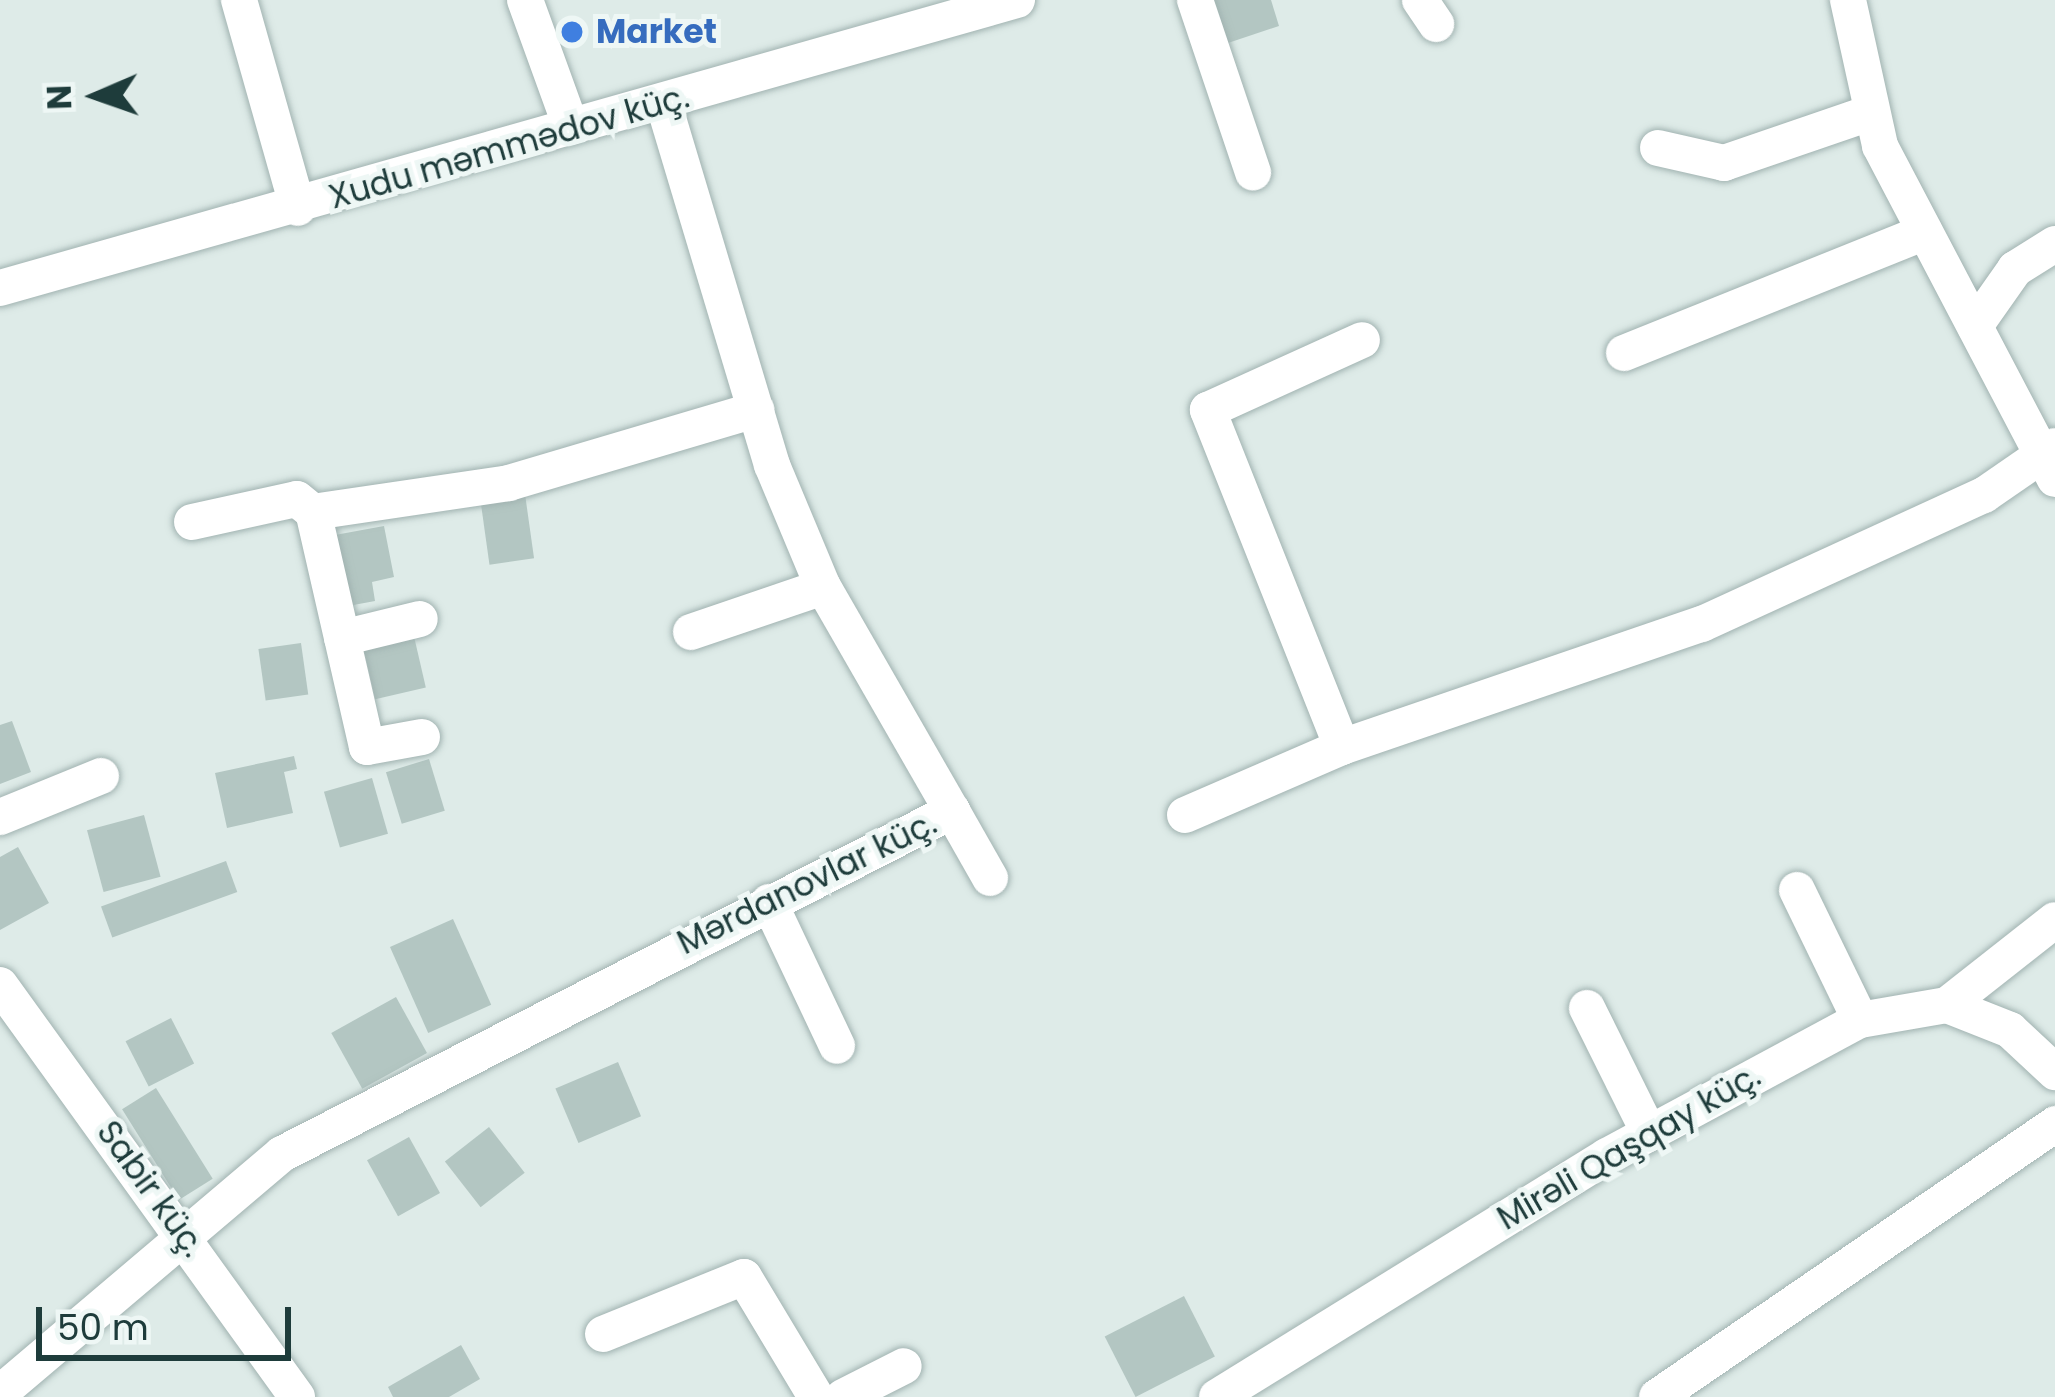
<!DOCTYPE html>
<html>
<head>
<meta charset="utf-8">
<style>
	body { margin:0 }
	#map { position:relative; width:2055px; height:1397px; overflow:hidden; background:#deebe8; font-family:Poppins,sans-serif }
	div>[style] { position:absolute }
	.building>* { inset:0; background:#b3c6c2; transform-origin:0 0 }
	.roads { filter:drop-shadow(0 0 3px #a1b3b1) drop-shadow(0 0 3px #a1b3b1) }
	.minor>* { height:36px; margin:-18px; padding:0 18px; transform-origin:18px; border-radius:18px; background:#fff }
	.dots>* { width:33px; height:33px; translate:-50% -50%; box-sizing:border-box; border:6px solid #eef7f5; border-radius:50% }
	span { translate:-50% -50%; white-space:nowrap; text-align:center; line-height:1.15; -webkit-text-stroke:10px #eef7f5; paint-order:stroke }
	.shop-label { font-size:33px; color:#366cbe; font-weight:700 }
	.left { translate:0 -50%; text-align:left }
	.street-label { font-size:33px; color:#1e3c3b }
	.north { position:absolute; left:36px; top:36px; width:120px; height:120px; -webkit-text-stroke:9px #eef7f5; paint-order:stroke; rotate:268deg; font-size:33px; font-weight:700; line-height:48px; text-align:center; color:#1e3c3b }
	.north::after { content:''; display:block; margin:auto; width:42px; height:54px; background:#1e3c3b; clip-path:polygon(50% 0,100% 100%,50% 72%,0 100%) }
	.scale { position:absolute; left:36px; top:1307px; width:255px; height:54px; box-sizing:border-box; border:6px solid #1e3c3b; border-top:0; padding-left:15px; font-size:36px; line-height:42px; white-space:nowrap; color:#1e3c3b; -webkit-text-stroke:9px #eef7f5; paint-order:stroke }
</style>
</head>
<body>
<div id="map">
	<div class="building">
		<div style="clip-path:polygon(1205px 0,1271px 0,1279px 26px,1219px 46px)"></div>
		<div style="left:525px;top:494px;width:65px;height:45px;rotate:82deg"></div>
		<div style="clip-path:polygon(384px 526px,394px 577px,372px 582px,375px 601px,348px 606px,335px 535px)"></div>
		<div style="left:413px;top:632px;width:57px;height:52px;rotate:77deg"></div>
		<div style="left:301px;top:643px;width:52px;height:43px;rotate:82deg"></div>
		<div style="clip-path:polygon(12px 721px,31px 772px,0 784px,0 725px)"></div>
		<div style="clip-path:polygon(294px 756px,297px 769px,284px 772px,293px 813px,227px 828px,215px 773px)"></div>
		<div style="left:429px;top:759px;width:54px;height:45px;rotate:73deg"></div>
		<div style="left:372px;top:778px;width:58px;height:50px;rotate:74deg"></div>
		<div style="left:144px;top:815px;width:64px;height:59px;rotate:75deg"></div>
		<div style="clip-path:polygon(18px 847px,49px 903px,0 930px,0 857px)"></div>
		<div style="left:226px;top:861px;width:33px;height:133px;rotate:70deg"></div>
		<div style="left:453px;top:919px;width:94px;height:69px;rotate:66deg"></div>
		<div style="left:396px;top:997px;width:64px;height:74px;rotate:61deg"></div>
		<div style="left:171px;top:1018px;width:51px;height:51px;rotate:63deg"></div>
		<div style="left:618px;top:1062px;width:59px;height:68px;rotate:67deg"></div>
		<div style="left:156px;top:1088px;width:107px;height:40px;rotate:58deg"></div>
		<div style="left:489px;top:1127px;width:58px;height:56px;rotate:52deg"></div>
		<div style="left:409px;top:1137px;width:64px;height:48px;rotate:61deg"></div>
		<div style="left:1184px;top:1296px;width:68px;height:89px;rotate:63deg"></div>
		<div style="clip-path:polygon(461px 1345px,480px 1379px,449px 1397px,393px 1397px,388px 1387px)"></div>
	</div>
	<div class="roads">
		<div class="minor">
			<div style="left:239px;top:0;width:216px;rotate:74.2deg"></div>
			<div style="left:525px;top:0;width:135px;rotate:70.1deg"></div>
			<div style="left:1195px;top:0;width:182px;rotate:71.4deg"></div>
			<div style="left:1420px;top:0;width:29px;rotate:56deg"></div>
			<div style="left:1848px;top:0;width:149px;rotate:77.6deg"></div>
			<div style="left:1880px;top:146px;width:376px;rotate:62.3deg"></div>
			<div style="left:1658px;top:148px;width:68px;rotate:12.8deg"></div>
			<div style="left:1724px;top:163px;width:151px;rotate:-18.9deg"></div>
			<div style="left:0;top:288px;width:1057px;rotate:-15.81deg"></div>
			<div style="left:1975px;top:326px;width:70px;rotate:-54.9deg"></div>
			<div style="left:2015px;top:269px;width:47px;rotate:-32deg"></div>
			<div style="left:1624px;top:353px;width:324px;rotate:-21.9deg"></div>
			<div style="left:192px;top:522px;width:107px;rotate:-12.4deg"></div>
			<div style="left:297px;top:499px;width:21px;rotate:39deg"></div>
			<div style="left:691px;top:632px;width:139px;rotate:-18.8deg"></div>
			<div style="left:342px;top:638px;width:80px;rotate:-13.7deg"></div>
			<div style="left:422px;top:737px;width:56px;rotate:169.7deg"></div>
			<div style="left:367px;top:747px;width:241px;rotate:-102.9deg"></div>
			<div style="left:313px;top:512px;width:198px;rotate:-8.4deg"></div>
			<div style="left:509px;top:483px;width:258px;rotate:-16.5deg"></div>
			<div style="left:1342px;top:747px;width:363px;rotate:-111.7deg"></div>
			<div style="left:1208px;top:410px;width:169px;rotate:-24.4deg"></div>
			<div style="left:952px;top:811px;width:77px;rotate:60.4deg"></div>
			<div style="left:1185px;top:815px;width:171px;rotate:-23.4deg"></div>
			<div style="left:1342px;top:747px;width:380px;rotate:-18.9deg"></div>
			<div style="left:1702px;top:624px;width:310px;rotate:-24.6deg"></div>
			<div style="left:1984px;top:495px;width:86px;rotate:-34.6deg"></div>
			<div style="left:0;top:817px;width:109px;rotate:-22.1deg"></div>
			<div style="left:1797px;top:890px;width:144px;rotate:64.1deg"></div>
			<div style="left:769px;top:902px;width:159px;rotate:64.7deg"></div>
			<div style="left:0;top:985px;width:508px;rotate:54.21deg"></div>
			<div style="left:1947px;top:1005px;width:137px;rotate:-38.2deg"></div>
			<div style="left:1587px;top:1008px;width:140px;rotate:63.6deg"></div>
			<div style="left:603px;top:1334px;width:152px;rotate:-22deg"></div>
			<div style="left:744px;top:1277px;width:140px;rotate:59deg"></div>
			<div style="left:0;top:1393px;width:370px;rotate:-40.3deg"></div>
			<div style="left:282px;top:1154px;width:753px;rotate:-27.11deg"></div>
			<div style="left:952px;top:811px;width:258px;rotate:-119.9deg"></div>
			<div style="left:823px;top:587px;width:132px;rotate:-112.7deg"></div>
			<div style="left:772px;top:465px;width:379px;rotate:-106.7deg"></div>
			<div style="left:843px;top:1397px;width:68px;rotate:-26.9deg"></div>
			<div style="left:1217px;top:1397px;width:458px;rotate:-31.7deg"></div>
			<div style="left:1607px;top:1156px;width:287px;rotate:-28.3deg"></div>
			<div style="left:1860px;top:1020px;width:88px;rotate:-9.8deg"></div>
			<div style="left:1947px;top:1005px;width:68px;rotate:21.6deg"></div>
			<div style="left:2010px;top:1030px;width:62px;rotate:43deg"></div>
			<div style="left:1657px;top:1397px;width:483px;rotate:-34.4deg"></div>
		</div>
	</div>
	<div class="dots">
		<div style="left:572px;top:32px;background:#3f7fe0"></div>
	</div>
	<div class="shop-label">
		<span class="left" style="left:596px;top:32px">Market</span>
	</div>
	<div class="street-label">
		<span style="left:509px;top:147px;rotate:-16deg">Xudu məmmədov küç.</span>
		<span style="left:807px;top:883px;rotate:-26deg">Mərdanovlar küç.</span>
		<span style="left:1629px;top:1147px;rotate:-30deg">Mirəli Qaşqay küç.</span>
		<span style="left:151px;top:1189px;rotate:54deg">Sabir küç.</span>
	</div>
	<div class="north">N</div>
	<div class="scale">50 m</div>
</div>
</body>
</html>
